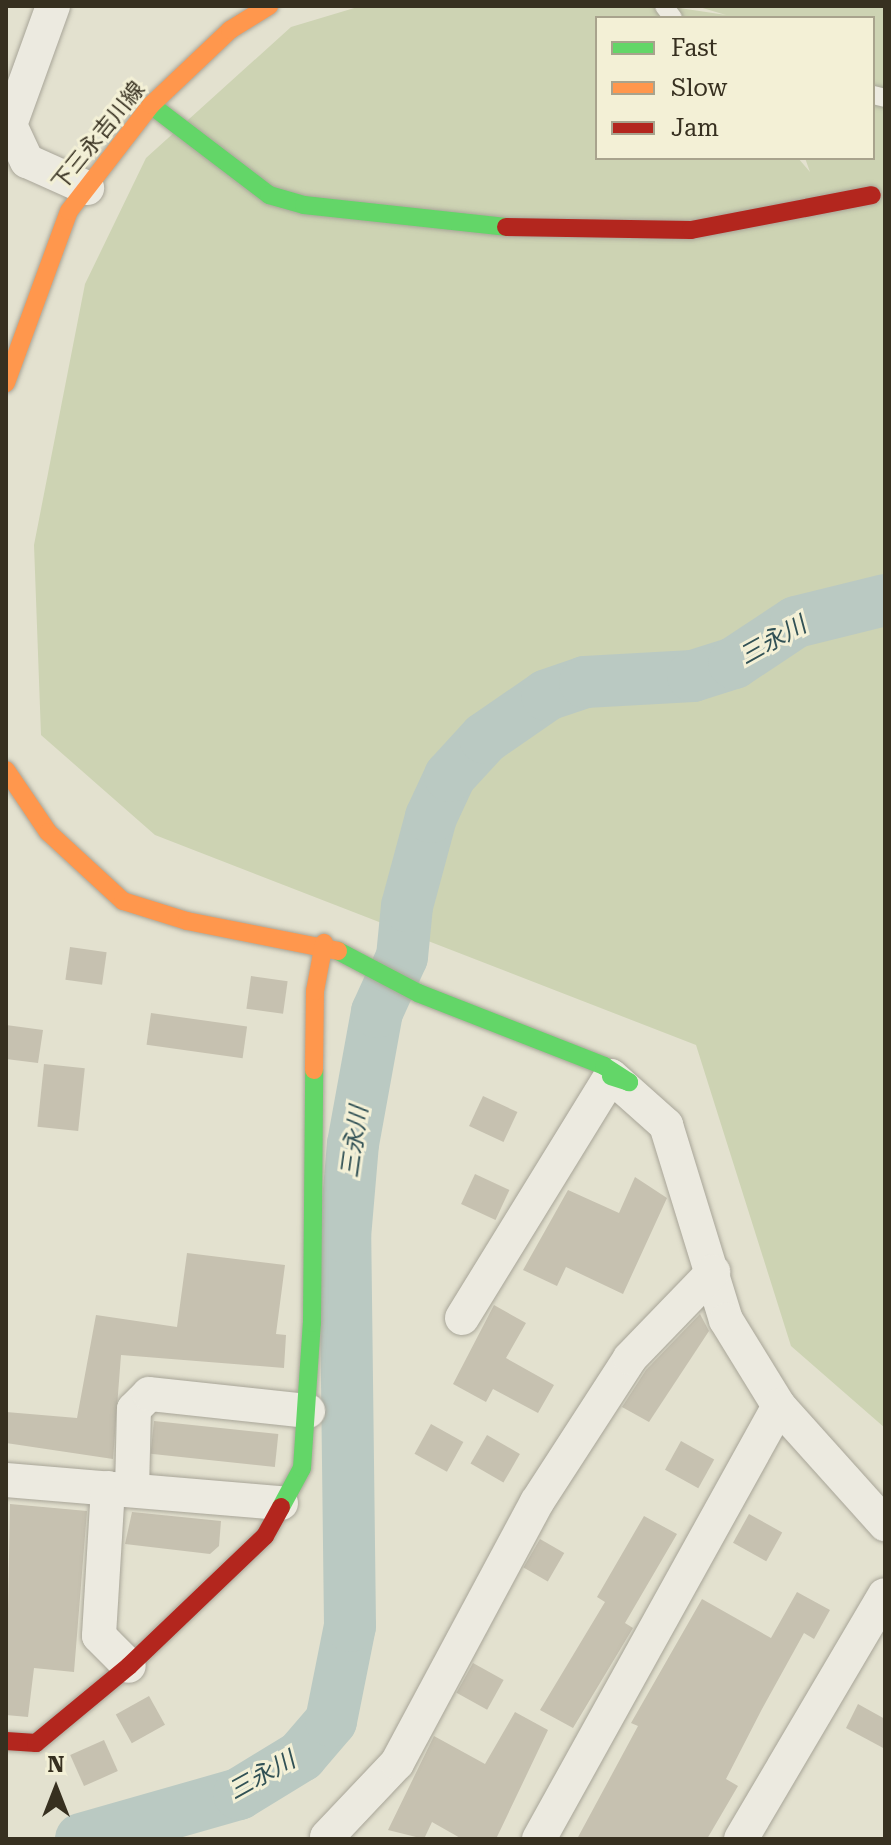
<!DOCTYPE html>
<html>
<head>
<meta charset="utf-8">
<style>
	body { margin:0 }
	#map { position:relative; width:891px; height:1845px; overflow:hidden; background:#e3e1cf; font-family:"Roboto Serif","Noto Sans JP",serif }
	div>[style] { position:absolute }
	.green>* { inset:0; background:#cdd3b3 }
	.river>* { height:52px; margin:-26px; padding:0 26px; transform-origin:26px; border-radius:26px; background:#bac9c2 }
	.building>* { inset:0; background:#c6c1b0; transform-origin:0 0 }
	.roads { filter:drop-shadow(0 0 2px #a8a598) drop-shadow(0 0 2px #a8a598) }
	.lane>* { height:18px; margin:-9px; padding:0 9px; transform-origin:9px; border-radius:9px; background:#eceae0 }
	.street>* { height:34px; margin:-17px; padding:0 17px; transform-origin:17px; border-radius:17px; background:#eceae0 }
	.fast>* { height:18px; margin:-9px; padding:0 9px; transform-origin:9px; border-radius:9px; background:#63d668 }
	.slow>* { height:18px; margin:-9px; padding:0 9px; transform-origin:9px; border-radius:9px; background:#ff974d }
	.jam>* { height:18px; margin:-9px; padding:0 9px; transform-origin:9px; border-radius:9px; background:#b3261e }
	span { translate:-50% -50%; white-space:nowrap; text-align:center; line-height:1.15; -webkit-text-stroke:6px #f3f0d6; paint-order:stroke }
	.street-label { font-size:22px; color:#373020 }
	.water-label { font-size:24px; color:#315155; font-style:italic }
	.frame { position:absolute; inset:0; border:8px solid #373020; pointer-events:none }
	.legend { position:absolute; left:595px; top:16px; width:280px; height:144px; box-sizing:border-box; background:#f3f0d6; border:2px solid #a8a38d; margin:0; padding:10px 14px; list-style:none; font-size:24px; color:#373020 }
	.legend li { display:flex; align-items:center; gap:16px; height:40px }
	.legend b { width:40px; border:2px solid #a8a38d }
	.north { position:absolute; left:16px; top:1749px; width:80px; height:80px; -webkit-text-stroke:6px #f3f0d6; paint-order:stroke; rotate:0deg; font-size:22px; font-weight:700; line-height:32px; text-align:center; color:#373020 }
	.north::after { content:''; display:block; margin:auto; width:28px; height:36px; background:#373020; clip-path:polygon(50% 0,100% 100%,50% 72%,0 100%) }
</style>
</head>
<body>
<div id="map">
	<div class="green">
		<div style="clip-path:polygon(evenodd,361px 6px,666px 6px,726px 15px,696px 6px,885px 6px,885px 1428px,791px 1346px,696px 1045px,155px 835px,41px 735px,34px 545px,85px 284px,146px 158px,291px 27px,361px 6px,597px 18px,873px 18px,873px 158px,805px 158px,810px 172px,798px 158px,597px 158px,597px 18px)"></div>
	</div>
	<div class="river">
		<div style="left:81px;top:1839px;width:164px;rotate:-15.9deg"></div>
		<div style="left:239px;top:1794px;width:73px;rotate:-31.5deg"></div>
		<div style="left:301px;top:1756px;width:46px;rotate:-49.4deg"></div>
		<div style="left:331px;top:1721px;width:97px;rotate:-78.7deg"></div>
		<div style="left:350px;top:1626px;width:389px;rotate:-90.7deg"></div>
		<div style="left:345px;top:1237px;width:93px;rotate:-85.1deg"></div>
		<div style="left:353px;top:1144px;width:134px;rotate:-79.7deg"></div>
		<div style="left:377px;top:1012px;width:60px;rotate:-65.6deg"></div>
		<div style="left:402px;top:957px;width:51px;rotate:-84.4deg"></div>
		<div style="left:407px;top:906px;width:92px;rotate:-74.9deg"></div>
		<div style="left:431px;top:817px;width:45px;rotate:-65.1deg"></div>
		<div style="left:450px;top:776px;width:52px;rotate:-47.4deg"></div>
		<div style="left:485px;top:738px;width:75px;rotate:-34.7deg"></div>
		<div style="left:547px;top:695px;width:40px;rotate:-18.9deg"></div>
		<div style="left:585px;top:682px;width:108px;rotate:-3.2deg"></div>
		<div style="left:693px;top:676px;width:43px;rotate:-17.6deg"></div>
		<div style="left:734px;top:663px;width:74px;rotate:-33.5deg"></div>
		<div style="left:796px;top:622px;width:92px;rotate:-13.9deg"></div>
	</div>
	<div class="building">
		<div style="left:70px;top:947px;width:37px;height:33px;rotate:8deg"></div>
		<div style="left:251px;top:976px;width:37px;height:33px;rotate:8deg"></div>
		<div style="left:151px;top:1013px;width:97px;height:32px;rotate:8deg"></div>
		<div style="clip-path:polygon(6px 1025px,43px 1030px,38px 1063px,6px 1059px)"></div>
		<div style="left:44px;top:1064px;width:41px;height:63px;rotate:6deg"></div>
		<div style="left:483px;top:1096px;width:38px;height:33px;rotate:25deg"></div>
		<div style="left:475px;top:1174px;width:38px;height:33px;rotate:25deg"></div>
		<div style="clip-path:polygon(635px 1177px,667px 1198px,623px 1294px,566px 1267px,557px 1286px,523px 1270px,568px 1190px,619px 1213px)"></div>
		<div style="clip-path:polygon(187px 1253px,285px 1265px,276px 1334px,286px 1335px,284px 1368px,121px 1355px,113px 1459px,6px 1443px,6px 1412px,77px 1418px,96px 1315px,177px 1327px)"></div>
		<div style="clip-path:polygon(494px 1305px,526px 1323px,506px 1358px,554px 1385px,538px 1413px,493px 1389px,486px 1402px,453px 1384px)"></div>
		<div style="clip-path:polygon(700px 1314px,709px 1331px,649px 1422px,622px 1407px,646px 1370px)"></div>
		<div style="left:154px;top:1421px;width:125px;height:33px;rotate:6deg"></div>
		<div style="left:431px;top:1424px;width:37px;height:34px;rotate:29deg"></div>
		<div style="left:487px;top:1435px;width:38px;height:33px;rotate:30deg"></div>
		<div style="left:681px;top:1441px;width:38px;height:33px;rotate:29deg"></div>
		<div style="clip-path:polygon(10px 1504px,87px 1511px,74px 1672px,34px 1668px,28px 1717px,6px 1715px)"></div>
		<div style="clip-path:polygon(132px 1512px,221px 1521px,219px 1546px,210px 1554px,125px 1544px)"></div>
		<div style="left:749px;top:1514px;width:38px;height:33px;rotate:29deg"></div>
		<div style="clip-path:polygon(644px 1516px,677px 1534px,625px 1623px,633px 1628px,573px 1728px,540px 1710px,605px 1602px,597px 1597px)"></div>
		<div style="left:540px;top:1539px;width:28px;height:33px;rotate:30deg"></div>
		<div style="clip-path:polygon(797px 1592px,830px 1610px,814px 1639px,804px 1633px,762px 1709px,726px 1779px,738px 1786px,707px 1839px,577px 1839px,638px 1726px,631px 1723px,702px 1599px,771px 1638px)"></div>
		<div style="left:473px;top:1663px;width:35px;height:34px;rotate:29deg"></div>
		<div style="left:149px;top:1696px;width:33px;height:38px;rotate:61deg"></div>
		<div style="clip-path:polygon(858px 1704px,885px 1719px,885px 1749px,846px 1728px)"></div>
		<div style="clip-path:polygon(515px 1712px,548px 1730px,496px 1839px,462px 1839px,432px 1822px,424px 1839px,388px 1830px,434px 1736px,485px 1764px)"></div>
		<div style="left:104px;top:1740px;width:34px;height:37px;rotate:66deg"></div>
	</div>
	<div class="roads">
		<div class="lane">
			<div style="left:664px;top:6px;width:15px;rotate:53deg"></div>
			<div style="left:873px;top:95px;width:12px;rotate:14deg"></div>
		</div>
		<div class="street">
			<div style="left:53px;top:6px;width:127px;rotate:109.9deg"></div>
			<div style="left:10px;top:125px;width:40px;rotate:65deg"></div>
			<div style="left:27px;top:161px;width:66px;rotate:24.2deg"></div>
			<div style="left:462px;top:1318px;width:284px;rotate:-58.4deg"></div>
			<div style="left:611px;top:1076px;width:74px;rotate:41.7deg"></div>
			<div style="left:666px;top:1125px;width:204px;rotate:72.9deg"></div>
			<div style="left:726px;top:1320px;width:101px;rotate:58.4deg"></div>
			<div style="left:779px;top:1406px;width:159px;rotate:48.1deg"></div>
			<div style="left:6px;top:1480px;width:276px;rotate:4.8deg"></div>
			<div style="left:108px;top:1488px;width:148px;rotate:93.5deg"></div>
			<div style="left:99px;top:1636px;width:42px;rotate:45deg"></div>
			<div style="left:132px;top:1490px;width:81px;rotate:-88.6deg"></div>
			<div style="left:134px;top:1409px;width:21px;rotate:-45deg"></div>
			<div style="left:149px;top:1394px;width:160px;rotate:6.1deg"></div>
			<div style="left:332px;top:1839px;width:5px;rotate:-158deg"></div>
			<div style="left:327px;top:1837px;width:102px;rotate:-46.6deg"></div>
			<div style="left:397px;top:1763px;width:296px;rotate:-61.8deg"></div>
			<div style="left:537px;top:1502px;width:171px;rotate:-57.1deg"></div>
			<div style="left:630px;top:1358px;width:120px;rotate:-46deg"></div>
			<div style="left:539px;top:1839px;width:495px;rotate:-61deg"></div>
			<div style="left:741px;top:1839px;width:283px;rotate:-59.5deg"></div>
		</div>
		<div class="fast">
			<div style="left:151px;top:105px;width:148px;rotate:37.3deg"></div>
			<div style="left:269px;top:195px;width:36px;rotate:16deg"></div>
			<div style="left:304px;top:205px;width:203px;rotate:6.2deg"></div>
			<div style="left:338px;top:951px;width:90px;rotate:27.7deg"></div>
			<div style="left:418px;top:993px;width:200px;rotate:21.4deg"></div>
			<div style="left:604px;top:1066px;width:30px;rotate:33deg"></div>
			<div style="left:629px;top:1082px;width:19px;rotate:-162deg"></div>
			<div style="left:281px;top:1507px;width:44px;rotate:-61.7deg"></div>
			<div style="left:302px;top:1468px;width:145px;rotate:-86.1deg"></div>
			<div style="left:312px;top:1323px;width:253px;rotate:-89.5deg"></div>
		</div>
		<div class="slow">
			<div style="left:6px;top:383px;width:183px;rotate:-69.9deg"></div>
			<div style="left:69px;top:211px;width:134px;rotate:-52.3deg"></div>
			<div style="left:151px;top:105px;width:109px;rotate:-43.5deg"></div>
			<div style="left:230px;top:30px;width:46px;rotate:-31.6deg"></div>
			<div style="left:6px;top:770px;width:75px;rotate:55.9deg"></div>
			<div style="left:48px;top:832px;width:102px;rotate:42.6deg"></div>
			<div style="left:123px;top:901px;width:67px;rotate:17.4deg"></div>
			<div style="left:187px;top:921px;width:154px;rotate:11.2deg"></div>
			<div style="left:314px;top:1070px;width:79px;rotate:-89.3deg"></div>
			<div style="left:315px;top:991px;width:49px;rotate:-79.4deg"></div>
		</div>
		<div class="jam">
			<div style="left:506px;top:227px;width:185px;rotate:0.9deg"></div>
			<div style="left:691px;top:230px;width:184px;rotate:-10.9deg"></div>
			<div style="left:6px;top:1741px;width:30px;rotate:4deg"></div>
			<div style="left:36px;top:1743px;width:121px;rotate:-39.6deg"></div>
			<div style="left:129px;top:1666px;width:188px;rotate:-43.7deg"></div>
			<div style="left:265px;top:1536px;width:33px;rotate:-61deg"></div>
		</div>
	</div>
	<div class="street-label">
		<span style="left:98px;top:136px;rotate:-51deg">下三永吉川線</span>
	</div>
	<div class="water-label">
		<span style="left:773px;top:641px;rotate:-29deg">三永川</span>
		<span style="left:355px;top:1142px;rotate:-82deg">三永川</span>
		<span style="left:262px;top:1776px;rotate:-29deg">三永川</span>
	</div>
	<div class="frame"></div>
	<ul class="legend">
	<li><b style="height:10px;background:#63d668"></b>Fast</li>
	<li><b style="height:10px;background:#ff974d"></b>Slow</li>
	<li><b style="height:10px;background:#b3261e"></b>Jam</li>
	</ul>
	<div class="north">N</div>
</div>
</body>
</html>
